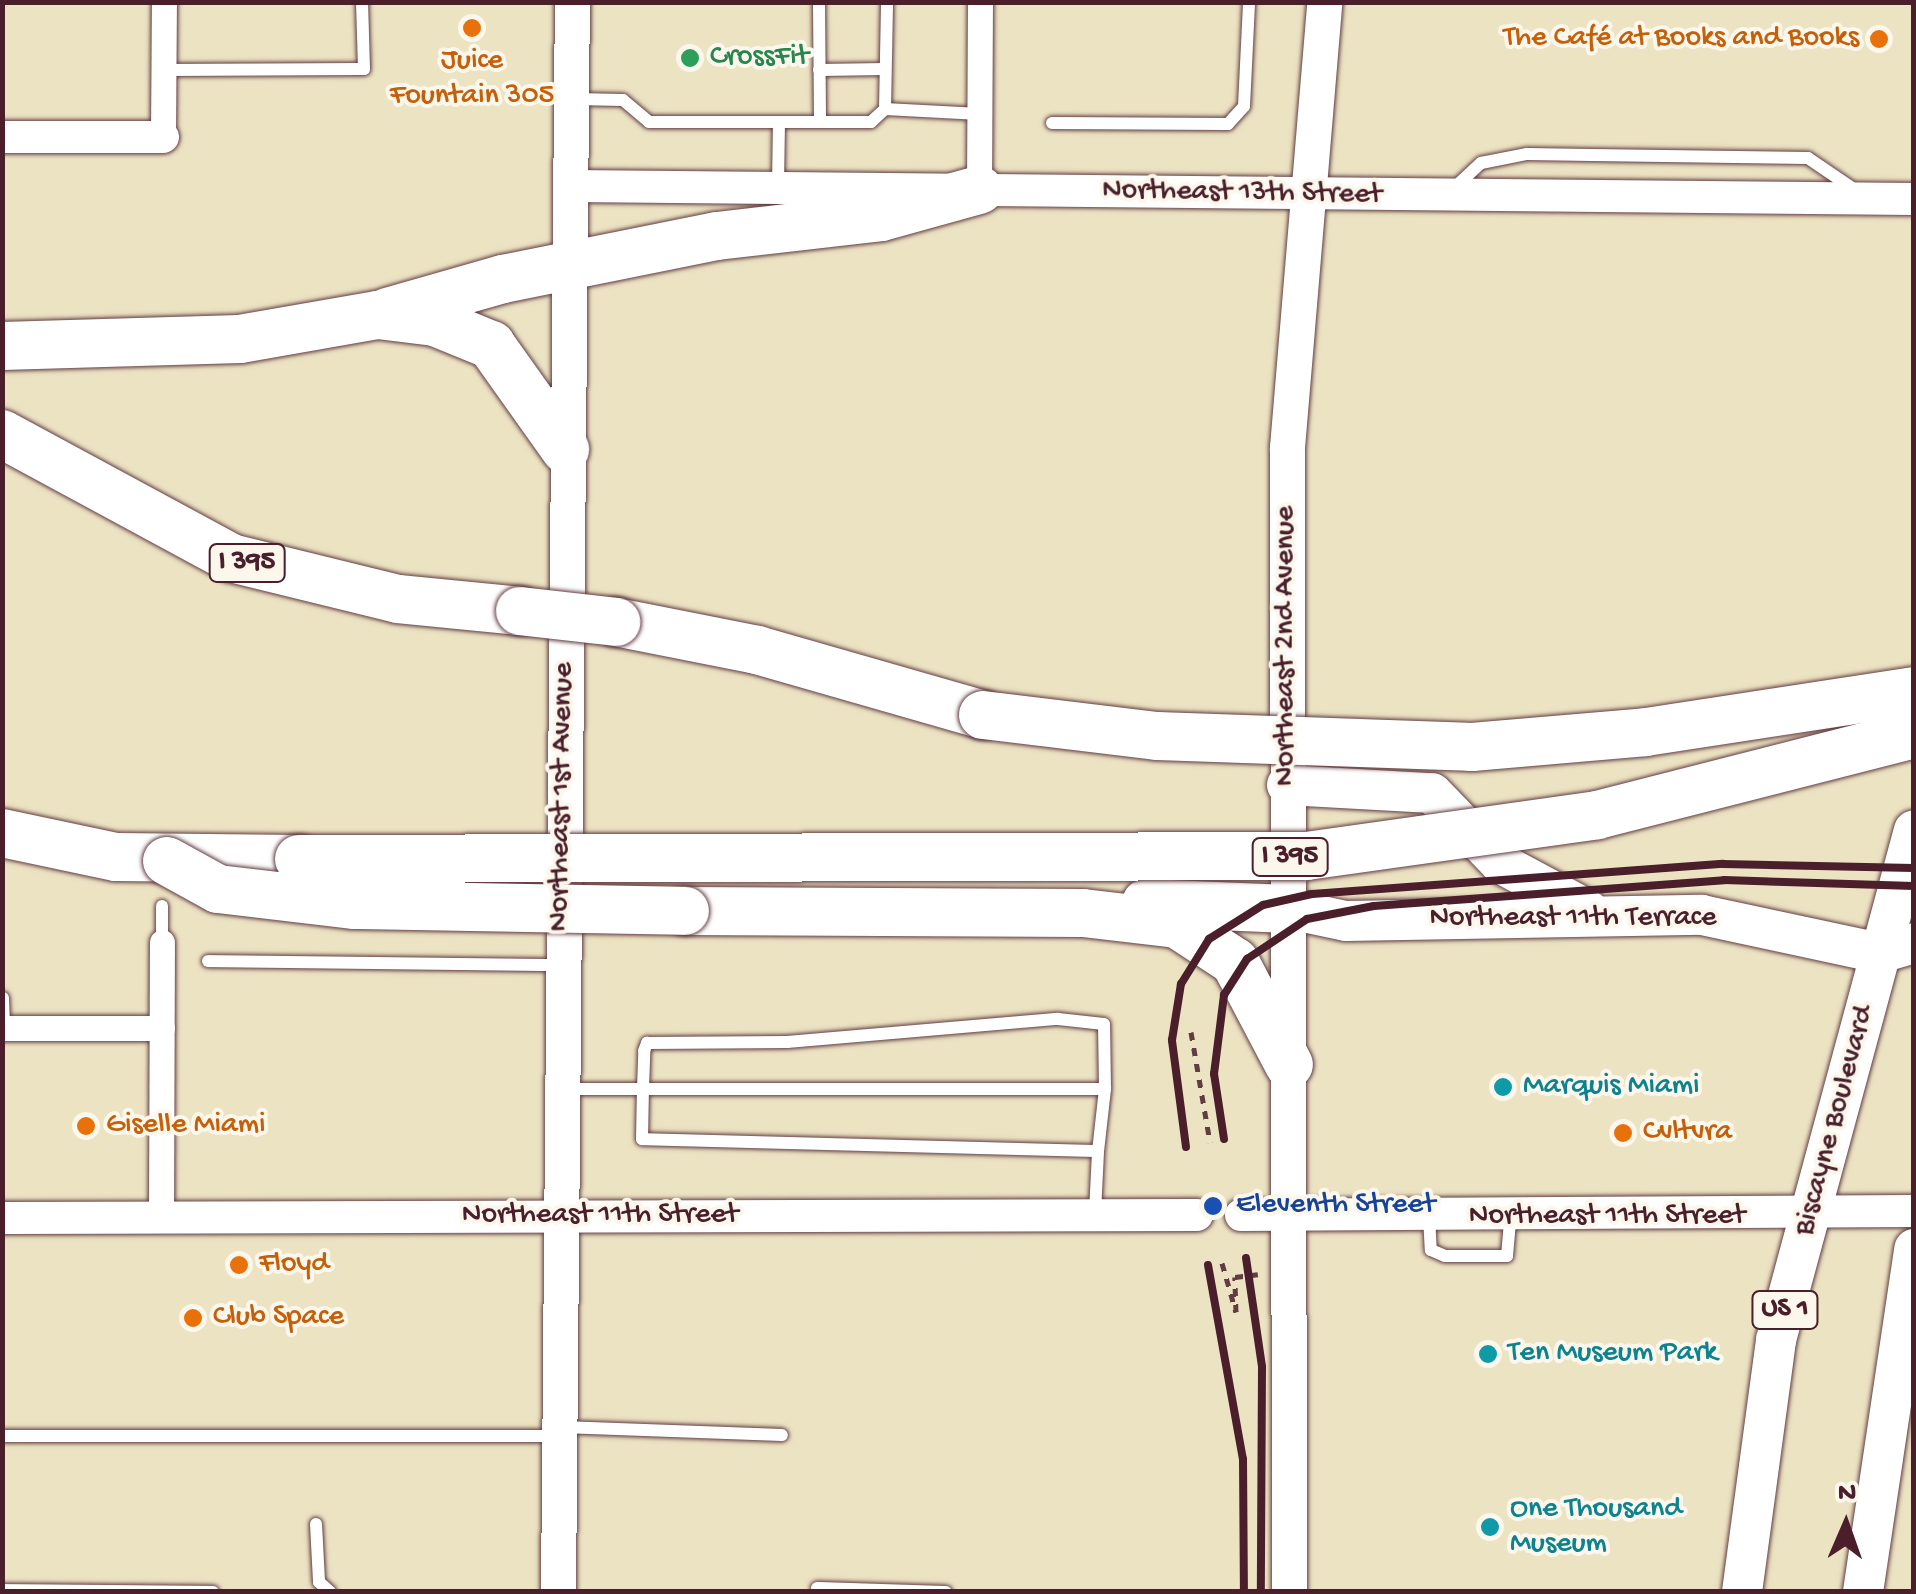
<!DOCTYPE html>
<html>
<head>
<meta charset="utf-8">
<style>
	body { margin:0 }
	#map { position:relative; width:1916px; height:1594px; overflow:hidden; background:#ece3c3; font-family:"Gochi Hand",sans-serif }
	div>[style] { position:absolute }
	.path>* { height:5px; margin-top:-2.5px; transform-origin:0; background:repeating-linear-gradient(90deg,#623c42 0 8px,transparent 0 16px) }
	.roads { filter:drop-shadow(0 0 2px #623c42) drop-shadow(0 0 2px #623c42) }
	.service>* { height:12px; margin:-6px; padding:0 6px; transform-origin:6px; border-radius:6px; background:#fff }
	.minor>* { height:25px; margin:-12.5px; padding:0 12.5px; transform-origin:12.5px; border-radius:12.5px; background:#fff }
	.tertiary>* { height:32px; margin:-16px; padding:0 16px; transform-origin:16px; border-radius:16px; background:#fff }
	.secondary>* { height:35px; margin:-17.5px; padding:0 17.5px; transform-origin:17.5px; border-radius:17.5px; background:#fff }
	.primary>* { height:40px; margin:-20px; padding:0 20px; transform-origin:20px; border-radius:20px; background:#fff }
	.motorway>* { height:48px; margin:-24px; padding:0 24px; transform-origin:24px; border-radius:24px; background:#fff }
	.rail>* { height:8px; margin:-4px; padding:0 4px; transform-origin:4px; border-radius:4px; background:#4a1f2b }
	.bridges { filter:drop-shadow(0 0 2px #623c42) drop-shadow(0 0 2px #623c42) }
	.motorway-bridge>* { height:48px; margin:-24px; padding:0 24px; transform-origin:24px; border-radius:24px; background:#fff }
	.dots>* { width:28px; height:28px; translate:-50% -50%; box-sizing:border-box; border:5px solid #fbf7ec; border-radius:50% }
	span { translate:-50% -50%; white-space:nowrap; text-align:center; line-height:1.15; -webkit-text-stroke:8px #fbf7ec; paint-order:stroke }
	.shield-label span { padding:2px 8px; background:#fbf7ec; border:2px solid; border-radius:8px; -webkit-text-stroke-width:0 }
	.shield-label { font-size:28px; color:#4a1f2b; font-weight:700 }
	.food-label { font-size:30px; color:#c56008 }
	.right { translate:-100% -50%; text-align:right }
	.left { translate:0 -50%; text-align:left }
	.leisure-label { font-size:30px; color:#27864d }
	.street-label { font-size:30px; color:#4a1f2b }
	.culture-label { font-size:30px; color:#0d838f }
	.transit-label { font-size:30px; color:#164399 }
	.frame { position:absolute; inset:0; border:5px solid #4a1f2b; pointer-events:none }
	.north { position:absolute; left:1796px; top:1474px; width:100px; height:100px; -webkit-text-stroke:8px #fbf7ec; paint-order:stroke; rotate:2deg; font-size:28px; font-weight:700; line-height:40px; text-align:center; color:#4a1f2b }
	.north::after { content:''; display:block; margin:auto; width:35px; height:45px; background:#4a1f2b; clip-path:polygon(50% 0,100% 100%,50% 72%,0 100%) }
</style>
</head>
<body>
<div id="map">
	<div class="path">
		<div style="left:1191px;top:1032px;width:112px;rotate:80.2deg"></div>
		<div style="left:1222px;top:1263px;width:51px;rotate:74.1deg"></div>
		<div style="left:1236px;top:1312px;width:35px;rotate:-92deg"></div>
		<div style="left:1235px;top:1277px;width:23px;rotate:-7deg"></div>
	</div>
	<div class="roads">
		<div class="service">
			<div style="left:819px;top:2px;width:120px;rotate:89.5deg"></div>
			<div style="left:164px;top:70px;width:200px;rotate:-0.3deg"></div>
			<div style="left:364px;top:69px;width:67px;rotate:-91.7deg"></div>
			<div style="left:819px;top:70px;width:66px;rotate:-0.9deg"></div>
			<div style="left:575px;top:99px;width:48px;rotate:1.2deg"></div>
			<div style="left:623px;top:100px;width:34px;rotate:40deg"></div>
			<div style="left:649px;top:122px;width:222px"></div>
			<div style="left:871px;top:122px;width:19px;rotate:-43deg"></div>
			<div style="left:885px;top:109px;width:107px;rotate:-88.9deg"></div>
			<div style="left:885px;top:109px;width:95px;rotate:3deg"></div>
			<div style="left:1052px;top:123px;width:176px;rotate:0.3deg"></div>
			<div style="left:1228px;top:124px;width:24px;rotate:-48deg"></div>
			<div style="left:1244px;top:106px;width:104px;rotate:-87.2deg"></div>
			<div style="left:778px;top:185px;width:62px;rotate:-89.1deg"></div>
			<div style="left:1452px;top:190px;width:40px;rotate:-43deg"></div>
			<div style="left:1481px;top:163px;width:47px;rotate:-11.1deg"></div>
			<div style="left:1527px;top:154px;width:281px;rotate:0.8deg"></div>
			<div style="left:1808px;top:158px;width:60px;rotate:34.2deg"></div>
			<div style="left:162px;top:942px;width:36px;rotate:-90deg"></div>
			<div style="left:208px;top:961px;width:352px;rotate:0.7deg"></div>
			<div style="left:3px;top:998px;width:30px;rotate:88deg"></div>
			<div style="left:565px;top:1089px;width:540px"></div>
			<div style="left:1105px;top:1089px;width:62px;rotate:96.4deg"></div>
			<div style="left:1098px;top:1151px;width:456px;rotate:-178.5deg"></div>
			<div style="left:642px;top:1139px;width:50px;rotate:-88.9deg"></div>
			<div style="left:643px;top:1089px;width:38px;rotate:-88deg"></div>
			<div style="left:644px;top:1051px;width:9px;rotate:-69deg"></div>
			<div style="left:647px;top:1043px;width:140px;rotate:-0.4deg"></div>
			<div style="left:787px;top:1042px;width:272px;rotate:-4.9deg"></div>
			<div style="left:1058px;top:1019px;width:46px;rotate:6.2deg"></div>
			<div style="left:1104px;top:1024px;width:65px;rotate:89.1deg"></div>
			<div style="left:1095px;top:1213px;width:62px;rotate:-87.2deg"></div>
			<div style="left:1429px;top:1216px;width:34px;rotate:87deg"></div>
			<div style="left:1431px;top:1250px;width:15px;rotate:23deg"></div>
			<div style="left:1445px;top:1256px;width:62px"></div>
			<div style="left:1507px;top:1256px;width:38px;rotate:-85deg"></div>
			<div style="left:562px;top:1427px;width:220px;rotate:2.1deg"></div>
			<div style="left:2px;top:1436px;width:553px"></div>
			<div style="left:316px;top:1524px;width:58px;rotate:87deg"></div>
			<div style="left:319px;top:1582px;width:15px;rotate:42deg"></div>
			<div style="left:817px;top:1588px;width:129px;rotate:1.8deg"></div>
			<div style="left:2px;top:1590px;width:211px;rotate:0.5deg"></div>
		</div>
		<div class="minor">
			<div style="left:163px;top:137px;width:135px;rotate:-89.6deg"></div>
			<div style="left:979px;top:190px;width:188px;rotate:-89.7deg"></div>
			<div style="left:2px;top:1028px;width:160px"></div>
			<div style="left:161px;top:1219px;width:277px;rotate:-89.8deg"></div>
		</div>
		<div class="tertiary">
			<div style="left:2px;top:137px;width:161px"></div>
			<div style="left:571px;top:186px;width:1343px;rotate:0.55deg"></div>
			<div style="left:1241px;top:1215px;width:673px;rotate:-0.34deg"></div>
			<div style="left:2px;top:1218px;width:1195px;rotate:-0.14deg"></div>
		</div>
		<div class="secondary">
			<div style="left:558px;top:1592px;width:1590px;rotate:-89.5deg"></div>
			<div style="left:1289px;top:1592px;width:1145px;rotate:-90.1deg"></div>
			<div style="left:1287px;top:447px;width:447px;rotate:-85.2deg"></div>
		</div>
		<div class="primary">
			<div style="left:1287px;top:785px;width:145px;rotate:3.2deg"></div>
			<div style="left:1432px;top:793px;width:98px;rotate:45.8deg"></div>
			<div style="left:1500px;top:863px;width:100px;rotate:28.1deg"></div>
			<div style="left:1289px;top:909px;width:58px;rotate:11.9deg"></div>
			<div style="left:1346px;top:921px;width:356px;rotate:-1deg"></div>
			<div style="left:1702px;top:915px;width:182px;rotate:12.1deg"></div>
			<div style="left:1880px;top:953px;width:35px;rotate:-16deg"></div>
			<div style="left:1742px;top:1592px;width:254px;rotate:-82.3deg"></div>
			<div style="left:1776px;top:1340px;width:528px;rotate:-74.86deg"></div>
			<div style="left:1863px;top:1592px;width:347px;rotate:-81.5deg"></div>
		</div>
		<div class="motorway">
			<div style="left:387px;top:312px;width:121px;rotate:-15.9deg"></div>
			<div style="left:503px;top:279px;width:218px;rotate:-11.4deg"></div>
			<div style="left:717px;top:236px;width:165px;rotate:-6.6deg"></div>
			<div style="left:881px;top:217px;width:102px;rotate:-15.4deg"></div>
			<div style="left:2px;top:346px;width:238px;rotate:-1.7deg"></div>
			<div style="left:240px;top:339px;width:140px;rotate:-9.9deg"></div>
			<div style="left:378px;top:315px;width:57px;rotate:7deg"></div>
			<div style="left:435px;top:322px;width:61px;rotate:22.3deg"></div>
			<div style="left:491px;top:345px;width:128px;rotate:54.6deg"></div>
			<div style="left:2px;top:434px;width:260px;rotate:28.4deg"></div>
			<div style="left:231px;top:558px;width:172px;rotate:13.8deg"></div>
			<div style="left:398px;top:599px;width:123px;rotate:5.6deg"></div>
			<div style="left:616px;top:622px;width:144px;rotate:11.2deg"></div>
			<div style="left:757px;top:650px;width:235px;rotate:16deg"></div>
			<div style="left:2px;top:833px;width:116px;rotate:11.9deg"></div>
			<div style="left:116px;top:857px;width:183px;rotate:0.6deg"></div>
			<div style="left:1146px;top:903px;width:143px;rotate:2.4deg"></div>
			<div style="left:685px;top:911px;width:398px;rotate:0.3deg"></div>
			<div style="left:1083px;top:913px;width:95px;rotate:6.7deg"></div>
			<div style="left:1177px;top:924px;width:69px;rotate:33.2deg"></div>
			<div style="left:1235px;top:962px;width:116px;rotate:62.3deg"></div>
		</div>
	</div>
	<div class="rail">
		<div style="left:1224px;top:1139px;width:66px;rotate:-98.7deg"></div>
		<div style="left:1214px;top:1074px;width:80px;rotate:-82.8deg"></div>
		<div style="left:1224px;top:995px;width:43px;rotate:-57.4deg"></div>
		<div style="left:1247px;top:959px;width:72px;rotate:-33.7deg"></div>
		<div style="left:1307px;top:919px;width:68px;rotate:-11deg"></div>
		<div style="left:1374px;top:906px;width:351px;rotate:-4.2deg"></div>
		<div style="left:1724px;top:880px;width:190px;rotate:1.8deg"></div>
		<div style="left:1186px;top:1147px;width:108px;rotate:-97.5deg"></div>
		<div style="left:1172px;top:1040px;width:57px;rotate:-80.9deg"></div>
		<div style="left:1181px;top:984px;width:53px;rotate:-58.1deg"></div>
		<div style="left:1209px;top:939px;width:64px;rotate:-32.2deg"></div>
		<div style="left:1263px;top:905px;width:50px;rotate:-12.7deg"></div>
		<div style="left:1312px;top:894px;width:412px;rotate:-4.2deg"></div>
		<div style="left:1723px;top:864px;width:191px;rotate:1.2deg"></div>
		<div style="left:1246px;top:1258px;width:110px;rotate:81.6deg"></div>
		<div style="left:1262px;top:1367px;width:225px;rotate:90.3deg"></div>
		<div style="left:1208px;top:1265px;width:197px;rotate:79.8deg"></div>
		<div style="left:1243px;top:1459px;width:133px;rotate:89.6deg"></div>
	</div>
	<div class="bridges">
		<div class="motorway-bridge">
			<div style="left:520px;top:611px;width:97px;rotate:6.5deg"></div>
			<div style="left:983px;top:715px;width:175px;rotate:6.9deg"></div>
			<div style="left:1157px;top:736px;width:315px;rotate:2deg"></div>
			<div style="left:1472px;top:747px;width:175px;rotate:-4.9deg"></div>
			<div style="left:1646px;top:732px;width:271px;rotate:-8.7deg"></div>
			<div style="left:299px;top:859px;width:1008px;rotate:-0.17deg"></div>
			<div style="left:1307px;top:856px;width:293px;rotate:-8deg"></div>
			<div style="left:1597px;top:815px;width:327px;rotate:-14.3deg"></div>
			<div style="left:167px;top:861px;width:58px;rotate:28.8deg"></div>
			<div style="left:218px;top:889px;width:138px;rotate:6.7deg"></div>
			<div style="left:355px;top:905px;width:330px;rotate:1deg"></div>
		</div>
	</div>
	<div class="dots">
		<div style="left:472px;top:28px;background:#e8710a"></div>
		<div style="left:1879px;top:39px;background:#e8710a"></div>
		<div style="left:690px;top:58px;background:#2e9e5b"></div>
		<div style="left:1503px;top:1087px;background:#0f9aa8"></div>
		<div style="left:86px;top:1126px;background:#e8710a"></div>
		<div style="left:1623px;top:1133px;background:#e8710a"></div>
		<div style="left:1213px;top:1206px;background:#1a4fb4"></div>
		<div style="left:239px;top:1265px;background:#e8710a"></div>
		<div style="left:193px;top:1318px;background:#e8710a"></div>
		<div style="left:1488px;top:1354px;background:#0f9aa8"></div>
		<div style="left:1490px;top:1527px;background:#0f9aa8"></div>
	</div>
	<div class="shield-label">
		<span style="left:247px;top:563px">I 395</span>
		<span style="left:1290px;top:857px">I 395</span>
		<span style="left:1785px;top:1310px">US 1</span>
	</div>
	<div class="food-label">
		<span class="right" style="left:1859px;top:39px">The Café at Books and Books</span>
		<span style="left:472px;top:79px">Juice<br>Fountain 305</span>
		<span class="left" style="left:106px;top:1126px">Giselle Miami</span>
		<span class="left" style="left:1643px;top:1133px">Cvltvra</span>
		<span class="left" style="left:259px;top:1265px">Floyd</span>
		<span class="left" style="left:213px;top:1318px">Club Space</span>
	</div>
	<div class="leisure-label">
		<span class="left" style="left:710px;top:58px">CrossFit</span>
	</div>
	<div class="street-label">
		<span style="left:1242px;top:194px;rotate:1deg">Northeast 13th Street</span>
		<span style="left:1287px;top:646px;rotate:-90deg">Northeast 2nd Avenue</span>
		<span style="left:563px;top:797px;rotate:-89deg">Northeast 1st Avenue</span>
		<span style="left:1573px;top:919px">Northeast 11th Terrace</span>
		<span style="left:1836px;top:1121px;rotate:-75deg">Biscayne Boulevard</span>
		<span style="left:600px;top:1216px">Northeast 11th Street</span>
		<span style="left:1607px;top:1217px">Northeast 11th Street</span>
	</div>
	<div class="culture-label">
		<span class="left" style="left:1523px;top:1087px">Marquis Miami</span>
		<span class="left" style="left:1508px;top:1354px">Ten Museum Park</span>
		<span class="left" style="left:1510px;top:1527px">One Thousand<br>Museum</span>
	</div>
	<div class="transit-label">
		<span class="left" style="left:1236px;top:1206px">Eleventh Street</span>
	</div>
	<div class="frame"></div>
	<div class="north">N</div>
</div>
</body>
</html>
